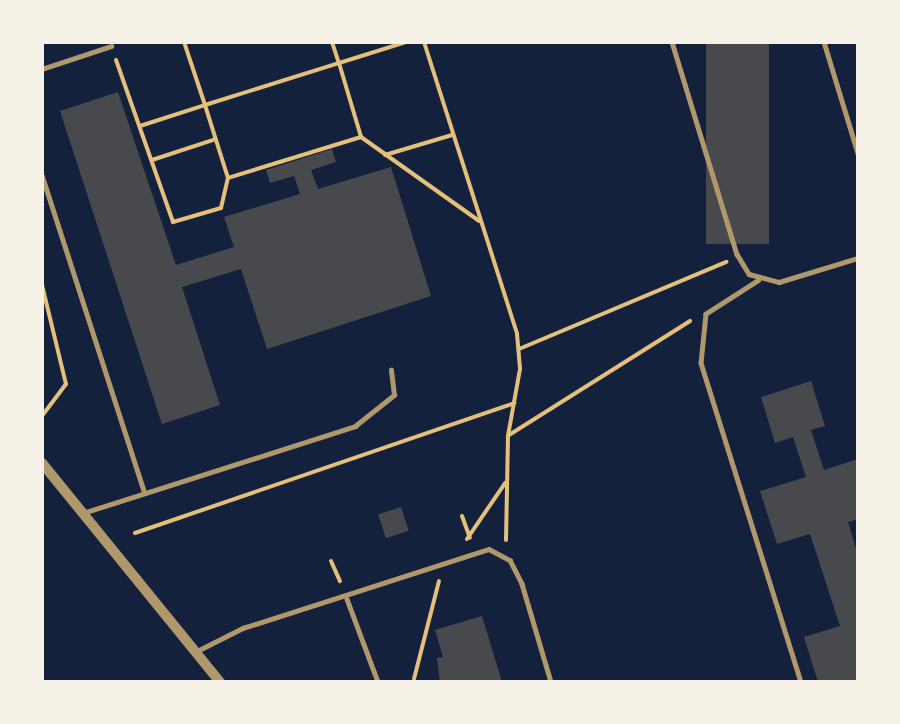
<!DOCTYPE html>
<html>
<head>
<meta charset="utf-8">
<style>
	body { margin:0 }
	#map { position:relative; width:900px; height:724px; overflow:hidden; background:#14213d; font-family:"PT Sans Narrow",sans-serif }
	div>[style] { position:absolute }
	.building>* { inset:0; background:#48494c; transform-origin:0 0 }
	.path>* { height:4px; margin:-2px; padding:0 2px; transform-origin:2px; border-radius:2px; background:#e5c07b }
	.service>* { height:4.5px; margin:-2.25px; padding:0 2.25px; transform-origin:2.25px; border-radius:2.25px; background:#b1986c }
	.tertiary>* { height:10px; margin:-5px; padding:0 5px; transform-origin:5px; border-radius:5px; background:#b1986c }
	span { translate:-50% -50%; white-space:nowrap; text-align:center; line-height:1.15; -webkit-text-stroke:4.5px #f6f1e7; paint-order:stroke }
	.frame { position:absolute; inset:0; border:44px solid #f6f1e7; pointer-events:none }
</style>
</head>
<body>
<div id="map">
	<div class="building">
		<div style="left:706px;top:42px;width:63px;height:202px"></div>
		<div style="clip-path:polygon(118px 92px,176px 265px,234px 247px,224px 217px,300px 194px,294px 176px,270px 183px,266px 170px,332px 149px,336px 162px,311px 170px,318px 189px,391px 167px,431px 296px,267px 349px,241px 269px,182px 287px,220px 405px,162px 424px,60px 111px)"></div>
		<div style="clip-path:polygon(811px 381px,825px 426px,811px 430px,824px 470px,858px 459px,858px 519px,848px 522px,858px 555px,858px 679px,849px 682px,818px 682px,804px 637px,840px 626px,810px 534px,777px 544px,760px 491px,806px 477px,793px 437px,775px 443px,761px 397px)"></div>
		<div style="left:401px;top:507px;width:25px;height:24px;rotate:72deg"></div>
		<div style="clip-path:polygon(482px 616px,502px 682px,440px 682px,437px 658px,443px 657px,435px 630px)"></div>
	</div>
	<div class="path">
		<div style="left:332px;top:42px;width:22px;rotate:72deg"></div>
		<div style="left:339px;top:63px;width:70px;rotate:-17.4deg"></div>
		<div style="left:424px;top:42px;width:306px;rotate:72.3deg"></div>
		<div style="left:517px;top:334px;width:35px;rotate:85deg"></div>
		<div style="left:520px;top:369px;width:68px;rotate:100.2deg"></div>
		<div style="left:508px;top:436px;width:104px;rotate:91.1deg"></div>
		<div style="left:116px;top:60px;width:172px;rotate:70.6deg"></div>
		<div style="left:173px;top:222px;width:50px;rotate:-16.3deg"></div>
		<div style="left:221px;top:208px;width:31px;rotate:-77deg"></div>
		<div style="left:140px;top:126px;width:68px;rotate:-17.9deg"></div>
		<div style="left:205px;top:105px;width:66px;rotate:-108.4deg"></div>
		<div style="left:361px;top:137px;width:139px;rotate:162.9deg"></div>
		<div style="left:228px;top:178px;width:77px;rotate:-107.5deg"></div>
		<div style="left:205px;top:105px;width:140px;rotate:-17.4deg"></div>
		<div style="left:339px;top:63px;width:77px;rotate:73.4deg"></div>
		<div style="left:361px;top:137px;width:145px;rotate:35.4deg"></div>
		<div style="left:385px;top:155px;width:70px;rotate:-16.6deg"></div>
		<div style="left:152px;top:160px;width:67px;rotate:-18.2deg"></div>
		<div style="left:42px;top:285px;width:102px;rotate:76.4deg"></div>
		<div style="left:66px;top:384px;width:40px;rotate:127deg"></div>
		<div style="left:519px;top:349px;width:225px;rotate:-22.8deg"></div>
		<div style="left:509px;top:435px;width:214px;rotate:-32.2deg"></div>
		<div style="left:462px;top:516px;width:23px;rotate:70deg"></div>
		<div style="left:135px;top:533px;width:401px;rotate:-18.9deg"></div>
		<div style="left:467px;top:539px;width:68px;rotate:-55.8deg"></div>
		<div style="left:331px;top:561px;width:22px;rotate:66deg"></div>
		<div style="left:414px;top:679px;width:101px;rotate:-75.7deg"></div>
	</div>
	<div class="service">
		<div style="left:672px;top:42px;width:222px;rotate:73deg"></div>
		<div style="left:737px;top:254px;width:23px;rotate:59deg"></div>
		<div style="left:749px;top:274px;width:31px;rotate:15deg"></div>
		<div style="left:779px;top:282px;width:83px;rotate:-16.9deg"></div>
		<div style="left:824px;top:42px;width:116px;rotate:73deg"></div>
		<div style="left:42px;top:69px;width:73px;rotate:-18.4deg"></div>
		<div style="left:42px;top:175px;width:332px;rotate:72.1deg"></div>
		<div style="left:759px;top:280px;width:63px;rotate:147.3deg"></div>
		<div style="left:706px;top:314px;width:49px;rotate:95.8deg"></div>
		<div style="left:701px;top:363px;width:334px;rotate:72.6deg"></div>
		<div style="left:83px;top:513px;width:286px;rotate:-17.7deg"></div>
		<div style="left:355px;top:426px;width:50px;rotate:-38.5deg"></div>
		<div style="left:394px;top:395px;width:25px;rotate:-97deg"></div>
		<div style="left:347px;top:599px;width:89px;rotate:69.5deg"></div>
		<div style="left:195px;top:652px;width:54px;rotate:-26.6deg"></div>
		<div style="left:243px;top:628px;width:258px;rotate:-17.8deg"></div>
		<div style="left:489px;top:549px;width:24px;rotate:28deg"></div>
		<div style="left:510px;top:560px;width:27px;rotate:63deg"></div>
		<div style="left:522px;top:584px;width:102px;rotate:73.5deg"></div>
	</div>
	<div class="tertiary">
		<div style="left:42px;top:463px;width:282px;rotate:50.9deg"></div>
	</div>
	<div class="frame"></div>
</div>
</body>
</html>
